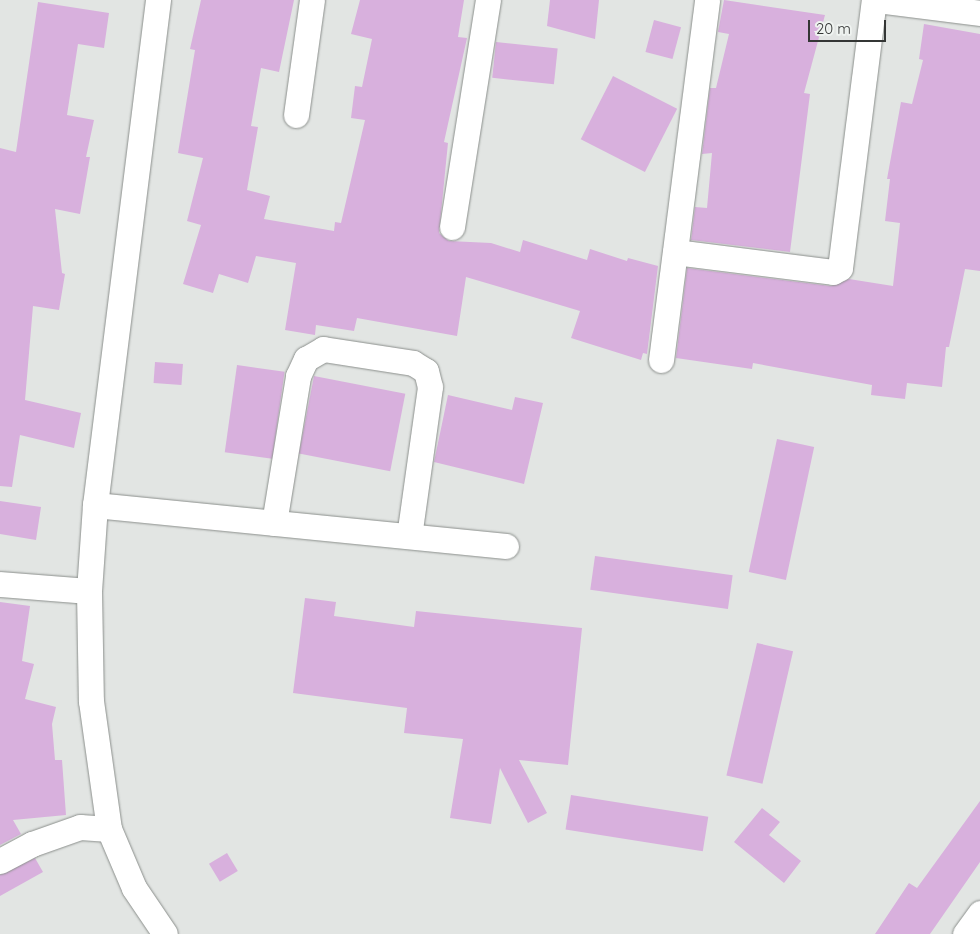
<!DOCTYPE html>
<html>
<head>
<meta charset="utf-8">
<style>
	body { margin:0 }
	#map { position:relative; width:980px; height:934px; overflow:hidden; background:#e2e5e3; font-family:Quicksand,sans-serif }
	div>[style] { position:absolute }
	.building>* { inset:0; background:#d8b0dd; transform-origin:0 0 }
	.roads { filter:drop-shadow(0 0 1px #8b8f8c) drop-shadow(0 0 1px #8b8f8c) }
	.street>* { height:25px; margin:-12.5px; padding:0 12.5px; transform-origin:12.5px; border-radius:12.5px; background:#fff }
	span { translate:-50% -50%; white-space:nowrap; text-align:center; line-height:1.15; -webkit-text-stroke:5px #eff3f0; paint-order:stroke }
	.scale { position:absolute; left:808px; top:20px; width:78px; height:22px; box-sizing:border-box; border:2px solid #343635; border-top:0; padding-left:6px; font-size:15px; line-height:18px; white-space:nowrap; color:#343635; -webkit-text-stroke:4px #eff3f0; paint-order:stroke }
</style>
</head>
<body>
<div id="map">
	<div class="building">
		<div style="clip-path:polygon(201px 0,294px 0,279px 72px,261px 68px,251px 126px,258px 127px,247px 190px,270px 196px,264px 219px,334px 231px,335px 222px,341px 223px,365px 120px,351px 118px,355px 86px,362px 87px,372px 39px,351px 34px,360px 0,464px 0,458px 37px,467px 38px,444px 142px,448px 143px,439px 233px,449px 241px,491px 243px,520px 252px,523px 240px,587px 260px,590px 249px,627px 261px,628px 258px,658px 266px,647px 354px,643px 353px,641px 360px,571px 338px,580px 311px,466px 277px,457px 336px,357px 318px,354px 331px,316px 325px,315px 335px,285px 330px,296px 263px,256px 256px,248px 283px,219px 274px,213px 293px,183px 284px,201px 225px,187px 221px,203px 158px,178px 153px,195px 50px,190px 49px)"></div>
		<div style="clip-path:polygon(550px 0,599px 0,595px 39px,547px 26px)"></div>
		<div style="clip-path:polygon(724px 0,825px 15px,804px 93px,810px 94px,790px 252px,691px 240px,695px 207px,707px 208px,712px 153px,702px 154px,710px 88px,716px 88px,729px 34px,718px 32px)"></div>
		<div style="clip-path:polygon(38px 2px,109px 13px,104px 48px,78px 44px,67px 115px,94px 120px,86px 157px,90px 157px,80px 214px,55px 209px,62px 273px,65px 274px,59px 310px,33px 306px,25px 400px,81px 413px,74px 448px,20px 435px,12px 487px,0 486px,0 148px,16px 152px)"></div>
		<div style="left:654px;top:20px;width:28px;height:33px;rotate:15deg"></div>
		<div style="clip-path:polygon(924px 24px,980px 34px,980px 271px,965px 269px,949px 347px,946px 347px,942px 387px,907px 383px,905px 399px,871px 395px,872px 385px,753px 363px,752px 369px,676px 358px,687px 268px,831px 286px,849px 279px,893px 286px,900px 223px,885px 221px,890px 179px,887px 179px,901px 102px,912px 104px,923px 60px,919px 59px)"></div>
		<div style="left:496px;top:42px;width:62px;height:36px;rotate:6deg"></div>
		<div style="left:613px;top:76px;width:72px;height:71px;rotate:27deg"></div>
		<div style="left:155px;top:362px;width:28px;height:21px;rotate:4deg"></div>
		<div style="left:237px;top:365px;width:48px;height:88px;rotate:8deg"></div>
		<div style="left:314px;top:376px;width:93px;height:79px;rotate:11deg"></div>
		<div style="clip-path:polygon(448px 395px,512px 410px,515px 397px,543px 403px,524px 484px,434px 462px)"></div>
		<div style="left:777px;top:439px;width:38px;height:136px;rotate:12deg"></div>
		<div style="clip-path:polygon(0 501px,41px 507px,36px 540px,0 534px)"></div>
		<div style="left:595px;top:556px;width:139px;height:34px;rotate:8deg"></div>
		<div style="clip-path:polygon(305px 598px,336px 602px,334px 616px,414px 627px,416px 611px,582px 628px,568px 765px,519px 760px,547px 813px,528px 823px,500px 768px,491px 824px,450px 818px,463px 739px,404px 733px,407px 708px,293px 693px)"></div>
		<div style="clip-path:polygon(0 602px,30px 606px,22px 661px,34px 664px,25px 699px,56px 707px,52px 724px,55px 760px,62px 760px,66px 815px,13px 820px,21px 834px,0 845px)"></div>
		<div style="left:757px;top:643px;width:37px;height:136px;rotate:13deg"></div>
		<div style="left:571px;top:795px;width:139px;height:35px;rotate:9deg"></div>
		<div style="clip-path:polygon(980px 801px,980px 862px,930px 934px,875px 934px,909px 883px,917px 888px)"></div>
		<div style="clip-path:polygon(762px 808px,780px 822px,769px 835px,801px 861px,784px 883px,734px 842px)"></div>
		<div style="left:227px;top:853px;width:21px;height:21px;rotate:59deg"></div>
		<div style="clip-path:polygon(35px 858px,43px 872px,0 896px,0 875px)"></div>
	</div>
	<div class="roads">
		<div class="street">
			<div style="left:158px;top:0;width:509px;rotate:97.11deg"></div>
			<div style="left:95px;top:505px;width:86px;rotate:94deg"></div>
			<div style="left:89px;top:591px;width:110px;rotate:89deg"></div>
			<div style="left:91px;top:701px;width:129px;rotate:82deg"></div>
			<div style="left:109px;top:829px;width:64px;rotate:67deg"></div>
			<div style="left:134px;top:888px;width:55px;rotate:56deg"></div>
			<div style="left:876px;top:0;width:105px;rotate:7.1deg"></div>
			<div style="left:296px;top:115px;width:116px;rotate:-82.1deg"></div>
			<div style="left:452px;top:227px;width:230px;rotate:-81deg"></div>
			<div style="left:675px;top:252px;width:159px;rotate:7.2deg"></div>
			<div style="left:833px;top:272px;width:8px;rotate:-30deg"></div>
			<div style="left:840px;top:268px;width:270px;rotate:-82.8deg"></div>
			<div style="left:661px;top:360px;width:363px;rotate:-82.7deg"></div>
			<div style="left:95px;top:505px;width:413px;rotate:5.7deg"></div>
			<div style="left:274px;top:523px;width:149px;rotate:-80.7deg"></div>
			<div style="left:298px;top:376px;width:19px;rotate:-65deg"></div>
			<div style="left:306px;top:359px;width:20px;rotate:-30deg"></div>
			<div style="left:323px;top:349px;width:91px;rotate:8.8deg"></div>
			<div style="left:413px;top:363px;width:15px;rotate:32deg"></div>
			<div style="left:426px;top:371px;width:16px;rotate:76deg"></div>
			<div style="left:430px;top:387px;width:150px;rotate:98deg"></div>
			<div style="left:0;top:584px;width:89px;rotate:4.5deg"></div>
			<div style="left:0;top:861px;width:36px;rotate:-28deg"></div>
			<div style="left:32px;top:844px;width:51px;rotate:-19.5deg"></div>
			<div style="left:80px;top:827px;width:29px;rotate:4deg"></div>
			<div style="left:965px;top:934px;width:26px;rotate:-54deg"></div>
		</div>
	</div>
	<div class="scale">20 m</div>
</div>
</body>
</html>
